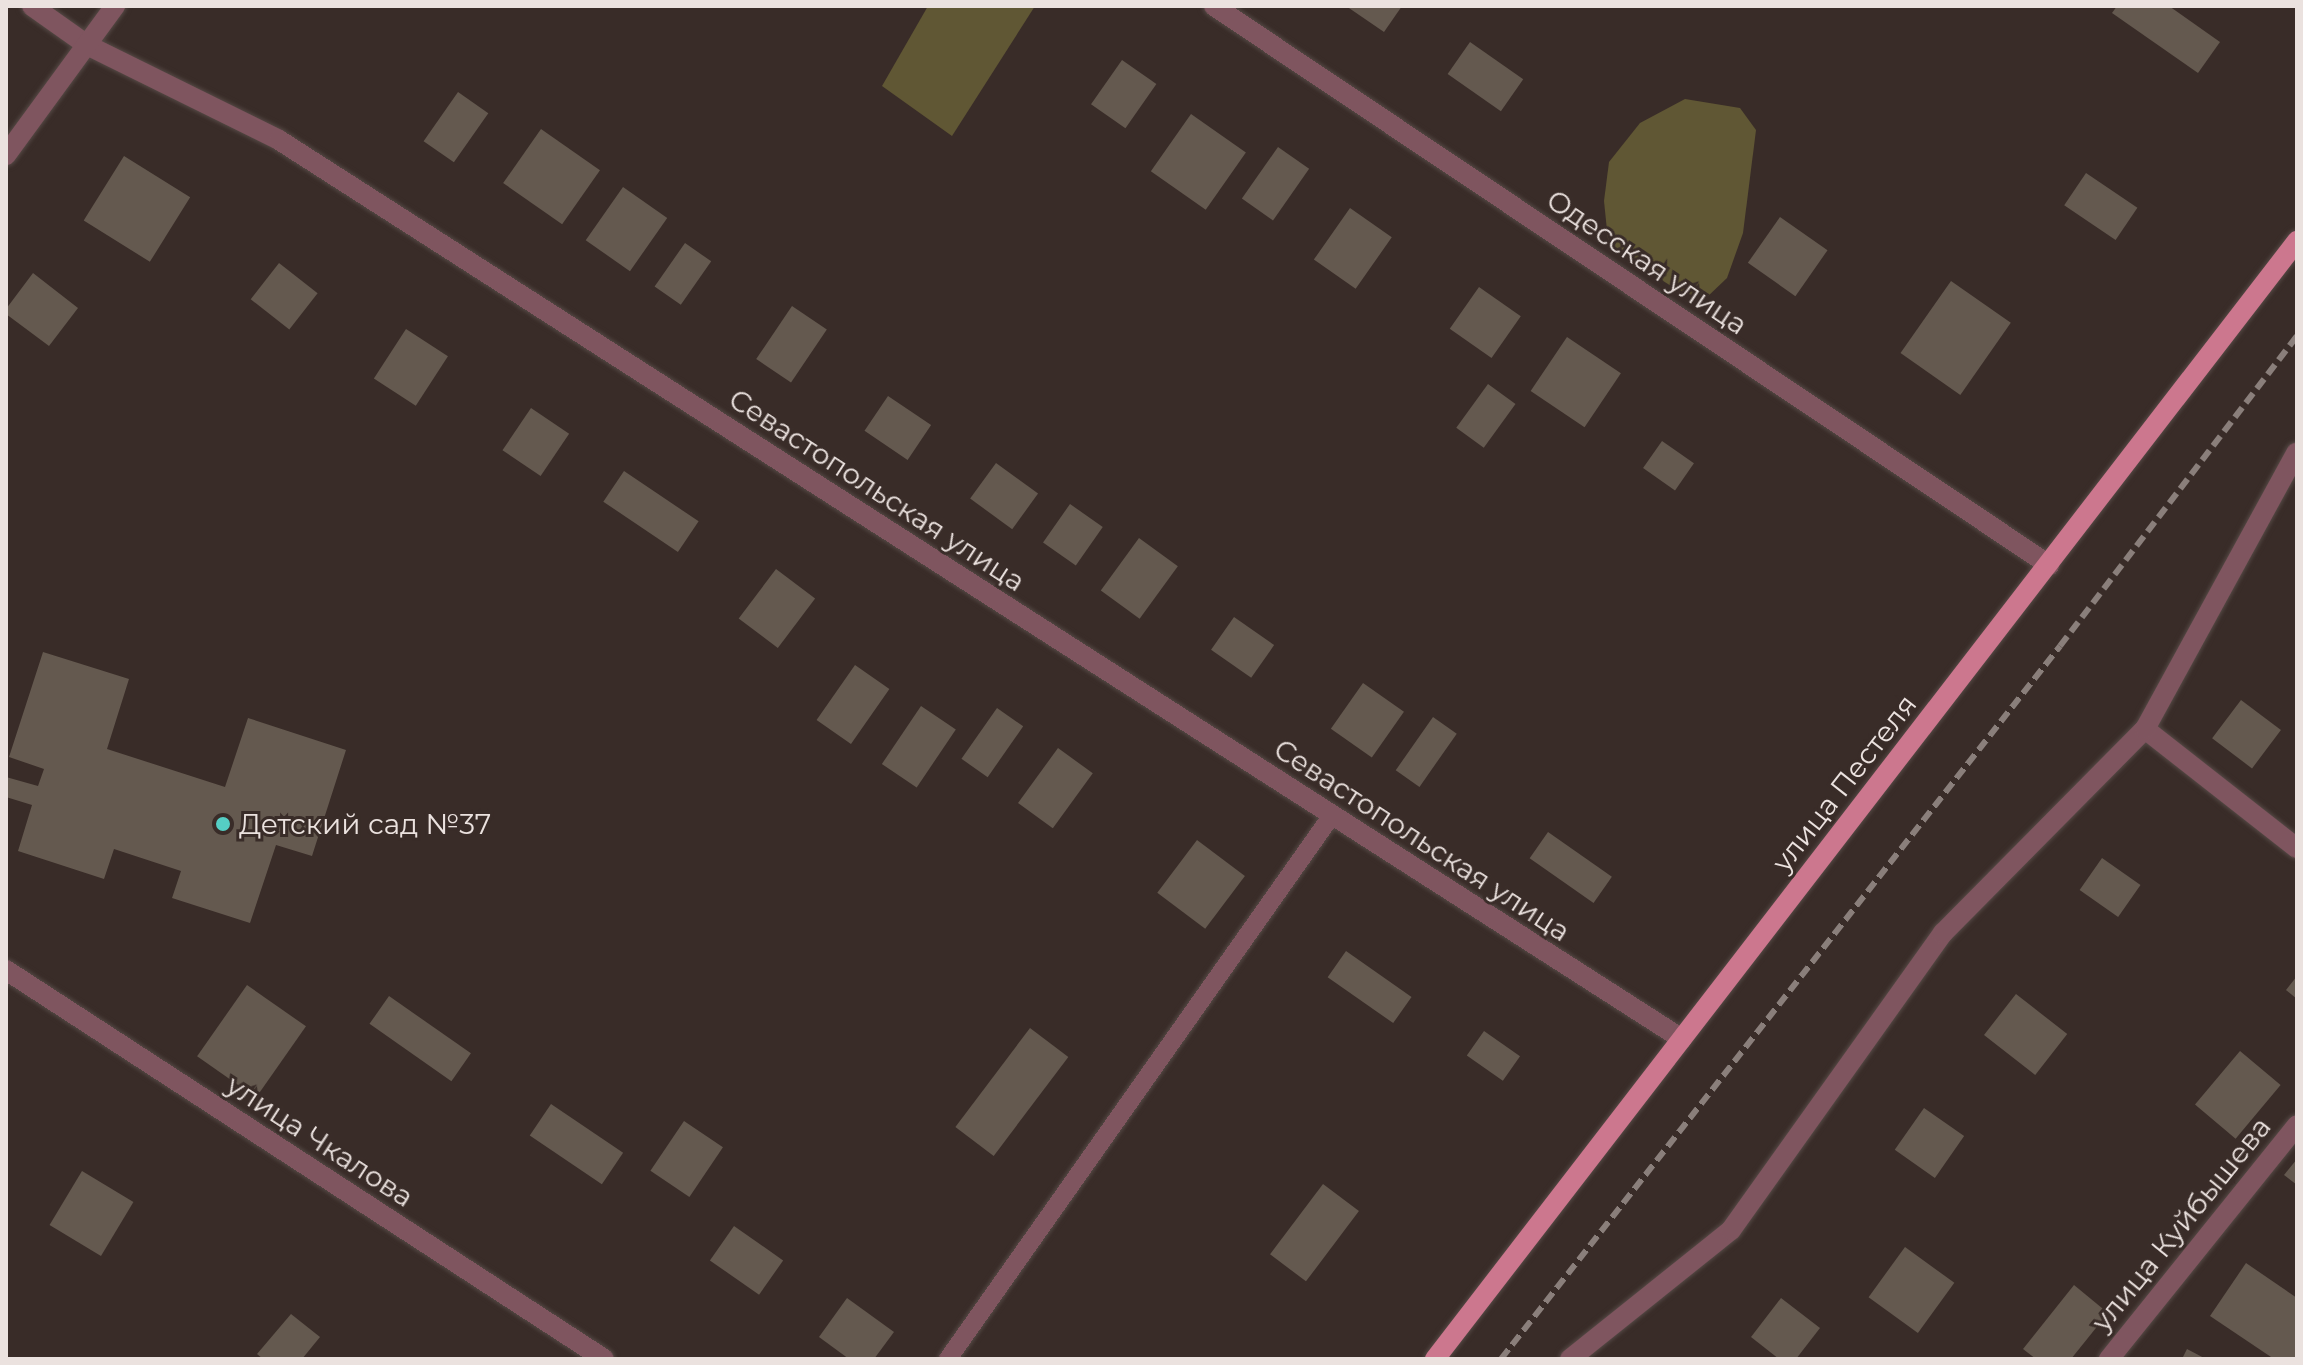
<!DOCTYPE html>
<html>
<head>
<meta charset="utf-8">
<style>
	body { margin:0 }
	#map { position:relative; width:2303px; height:1365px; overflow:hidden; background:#392c28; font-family:Montserrat,sans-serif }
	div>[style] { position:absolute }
	.green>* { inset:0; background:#605734 }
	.building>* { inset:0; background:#64594f; transform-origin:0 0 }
	.roads { filter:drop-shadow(0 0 2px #554945) drop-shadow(0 0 2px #554945) }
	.service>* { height:18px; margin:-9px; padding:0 9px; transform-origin:9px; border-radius:9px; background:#7f555f }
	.minor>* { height:20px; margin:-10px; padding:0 10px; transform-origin:10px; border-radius:10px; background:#7f555f }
	.primary>* { height:20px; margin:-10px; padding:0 10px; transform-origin:10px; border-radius:10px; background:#cc778e }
	.rail>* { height:6px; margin-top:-3px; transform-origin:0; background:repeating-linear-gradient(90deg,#8a7f7b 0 12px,transparent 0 18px) }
	.dots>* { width:22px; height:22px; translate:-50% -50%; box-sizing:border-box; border:4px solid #392c28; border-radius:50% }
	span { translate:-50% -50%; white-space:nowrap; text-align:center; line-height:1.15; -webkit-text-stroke:6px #392c28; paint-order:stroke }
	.street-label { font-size:28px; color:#ebe2df }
	.poi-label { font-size:28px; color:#ebe2df }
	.left { translate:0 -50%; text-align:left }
	.frame { position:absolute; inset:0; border:8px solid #ebe2df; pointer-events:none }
</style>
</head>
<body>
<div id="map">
	<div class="green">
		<div style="clip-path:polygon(928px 6px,1035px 6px,952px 136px,882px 86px)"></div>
		<div style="clip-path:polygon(1685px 99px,1740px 108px,1756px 130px,1743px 233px,1727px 278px,1705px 299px,1679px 291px,1622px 255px,1608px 240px,1604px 201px,1609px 162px,1640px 123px)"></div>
	</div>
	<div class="building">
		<div style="clip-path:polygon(1346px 6px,1402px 6px,1384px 32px)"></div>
		<div style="clip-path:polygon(2117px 6px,2169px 6px,2220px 42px,2198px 73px,2112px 13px)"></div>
		<div style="left:1470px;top:42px;width:65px;height:39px;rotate:35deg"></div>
		<div style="left:1122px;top:60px;width:42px;height:54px;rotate:35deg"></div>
		<div style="left:458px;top:92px;width:37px;height:60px;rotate:35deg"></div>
		<div style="left:1191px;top:114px;width:67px;height:70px;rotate:35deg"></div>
		<div style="left:541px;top:129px;width:72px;height:66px;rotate:35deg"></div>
		<div style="left:1278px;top:147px;width:38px;height:63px;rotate:35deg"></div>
		<div style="left:124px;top:156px;width:78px;height:76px;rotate:32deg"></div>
		<div style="left:2086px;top:173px;width:62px;height:39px;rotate:34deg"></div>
		<div style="left:623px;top:187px;width:54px;height:65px;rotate:35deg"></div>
		<div style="left:1350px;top:208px;width:51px;height:63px;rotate:35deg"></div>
		<div style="left:1780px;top:217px;width:58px;height:56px;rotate:35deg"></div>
		<div style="left:685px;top:243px;width:32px;height:53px;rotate:35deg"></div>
		<div style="left:279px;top:263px;width:49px;height:46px;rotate:38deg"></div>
		<div style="clip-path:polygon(33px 273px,78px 308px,49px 346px,6px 314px,6px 309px)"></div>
		<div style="left:1951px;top:281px;width:73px;height:88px;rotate:35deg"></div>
		<div style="left:1479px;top:287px;width:51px;height:51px;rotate:35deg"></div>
		<div style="left:792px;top:306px;width:42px;height:64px;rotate:34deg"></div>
		<div style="left:406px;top:329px;width:50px;height:59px;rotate:33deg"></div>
		<div style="left:1567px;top:337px;width:65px;height:65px;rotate:34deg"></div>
		<div style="left:1488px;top:384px;width:34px;height:54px;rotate:36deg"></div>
		<div style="left:888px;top:396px;width:52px;height:42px;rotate:34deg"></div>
		<div style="left:531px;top:408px;width:46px;height:51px;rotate:34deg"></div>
		<div style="left:1662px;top:441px;width:39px;height:33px;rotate:35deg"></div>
		<div style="left:996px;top:463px;width:52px;height:44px;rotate:36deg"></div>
		<div style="left:624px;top:471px;width:90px;height:37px;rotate:34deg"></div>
		<div style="left:1070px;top:504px;width:40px;height:47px;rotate:35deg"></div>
		<div style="left:1139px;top:538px;width:48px;height:65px;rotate:36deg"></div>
		<div style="left:776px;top:569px;width:49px;height:62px;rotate:37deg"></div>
		<div style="left:1234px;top:617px;width:49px;height:40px;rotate:35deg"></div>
		<div style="clip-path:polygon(43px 652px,129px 679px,107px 749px,225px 787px,248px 718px,346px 750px,312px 856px,276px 845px,250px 923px,172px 898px,181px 871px,114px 849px,104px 879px,18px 851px,32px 805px,6px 797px,6px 777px,38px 786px,44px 769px,9px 757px)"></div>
		<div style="left:855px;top:665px;width:42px;height:67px;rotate:35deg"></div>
		<div style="left:1363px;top:683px;width:50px;height:56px;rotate:35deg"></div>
		<div style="left:2241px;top:700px;width:50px;height:48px;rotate:37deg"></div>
		<div style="left:921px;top:706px;width:42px;height:70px;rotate:34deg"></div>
		<div style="left:997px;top:708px;width:32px;height:62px;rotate:35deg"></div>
		<div style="left:1433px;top:717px;width:29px;height:65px;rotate:35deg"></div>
		<div style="left:1058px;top:748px;width:43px;height:68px;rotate:36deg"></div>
		<div style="left:1548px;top:832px;width:78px;height:32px;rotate:35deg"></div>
		<div style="left:1197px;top:840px;width:60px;height:66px;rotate:37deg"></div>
		<div style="left:2102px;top:858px;width:47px;height:39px;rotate:35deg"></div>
		<div style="left:1346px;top:951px;width:80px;height:32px;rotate:35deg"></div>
		<div style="clip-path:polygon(2297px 976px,2297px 999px,2286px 990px)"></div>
		<div style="left:247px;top:985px;width:72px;height:87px;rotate:35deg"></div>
		<div style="left:2016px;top:994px;width:65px;height:52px;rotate:38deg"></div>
		<div style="left:389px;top:996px;width:100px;height:34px;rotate:35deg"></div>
		<div style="left:1030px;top:1028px;width:48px;height:124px;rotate:37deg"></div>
		<div style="left:1484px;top:1031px;width:44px;height:30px;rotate:35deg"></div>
		<div style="left:2240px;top:1051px;width:53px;height:70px;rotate:40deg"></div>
		<div style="left:551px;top:1104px;width:87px;height:38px;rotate:34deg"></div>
		<div style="left:1924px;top:1108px;width:49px;height:51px;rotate:35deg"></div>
		<div style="left:684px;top:1121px;width:47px;height:60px;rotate:34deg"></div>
		<div style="clip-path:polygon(2297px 1159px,2297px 1185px,2284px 1175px)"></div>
		<div style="left:82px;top:1171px;width:60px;height:63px;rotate:31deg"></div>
		<div style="left:1323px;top:1184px;width:45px;height:88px;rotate:37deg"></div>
		<div style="left:734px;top:1226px;width:60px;height:42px;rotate:35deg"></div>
		<div style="left:1905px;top:1247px;width:61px;height:62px;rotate:36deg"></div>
		<div style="clip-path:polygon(2246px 1263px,2297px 1298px,2297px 1359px,2274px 1359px,2210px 1316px)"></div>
		<div style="clip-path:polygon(2074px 1285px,2108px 1313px,2071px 1359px,2036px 1359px,2023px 1349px)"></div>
		<div style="clip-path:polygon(847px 1298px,894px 1332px,874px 1359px,849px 1359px,819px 1337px)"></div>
		<div style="clip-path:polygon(1781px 1298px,1820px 1328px,1796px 1359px,1779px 1359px,1751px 1337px)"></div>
		<div style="clip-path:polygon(291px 1314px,320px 1337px,302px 1359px,263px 1359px,257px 1354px)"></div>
		<div style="clip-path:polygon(2187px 1349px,2206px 1359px,2182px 1359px)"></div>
	</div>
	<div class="roads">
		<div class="service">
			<div style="left:948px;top:1359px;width:666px;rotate:-54.78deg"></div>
		</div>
		<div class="minor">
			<div style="left:32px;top:6px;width:67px;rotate:35.3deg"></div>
			<div style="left:87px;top:45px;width:214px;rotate:26.3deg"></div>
			<div style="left:279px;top:140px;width:1666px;rotate:32.65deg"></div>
			<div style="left:1214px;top:6px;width:1005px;rotate:33.8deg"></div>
			<div style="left:6px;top:155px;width:185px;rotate:-53.8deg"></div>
			<div style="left:2145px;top:729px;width:193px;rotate:38.1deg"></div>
			<div style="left:6px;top:970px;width:713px;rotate:33.04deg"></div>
			<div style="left:1570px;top:1359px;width:206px;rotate:-38.7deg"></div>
			<div style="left:1731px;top:1230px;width:365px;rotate:-54.5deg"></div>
			<div style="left:1943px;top:933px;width:287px;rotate:-45.3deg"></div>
			<div style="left:2145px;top:729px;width:315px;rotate:-61.3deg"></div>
			<div style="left:2109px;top:1359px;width:300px;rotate:-51.2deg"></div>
		</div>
		<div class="primary">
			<div style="left:1435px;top:1359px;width:1412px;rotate:-52.37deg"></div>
		</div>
	</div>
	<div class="rail">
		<div style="left:1501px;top:1359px;width:906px;rotate:-51.9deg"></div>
		<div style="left:2060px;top:646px;width:390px;rotate:-52.6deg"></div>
	</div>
	<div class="dots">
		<div style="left:223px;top:824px;background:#55cec4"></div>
	</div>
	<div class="street-label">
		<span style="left:1647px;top:262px;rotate:34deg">Одесская улица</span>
		<span style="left:877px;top:490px;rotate:33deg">Севастопольская улица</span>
		<span style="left:1844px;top:783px;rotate:-52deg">улица Пестеля</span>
		<span style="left:1422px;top:840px;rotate:33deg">Севастопольская улица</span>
		<span style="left:320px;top:1141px;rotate:33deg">улица Чкалова</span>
		<span style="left:2181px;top:1224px;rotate:-51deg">улица Куйбышева</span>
	</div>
	<div class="poi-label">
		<span class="left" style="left:239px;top:824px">Детский сад №37</span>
	</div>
	<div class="frame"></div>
</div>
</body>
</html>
